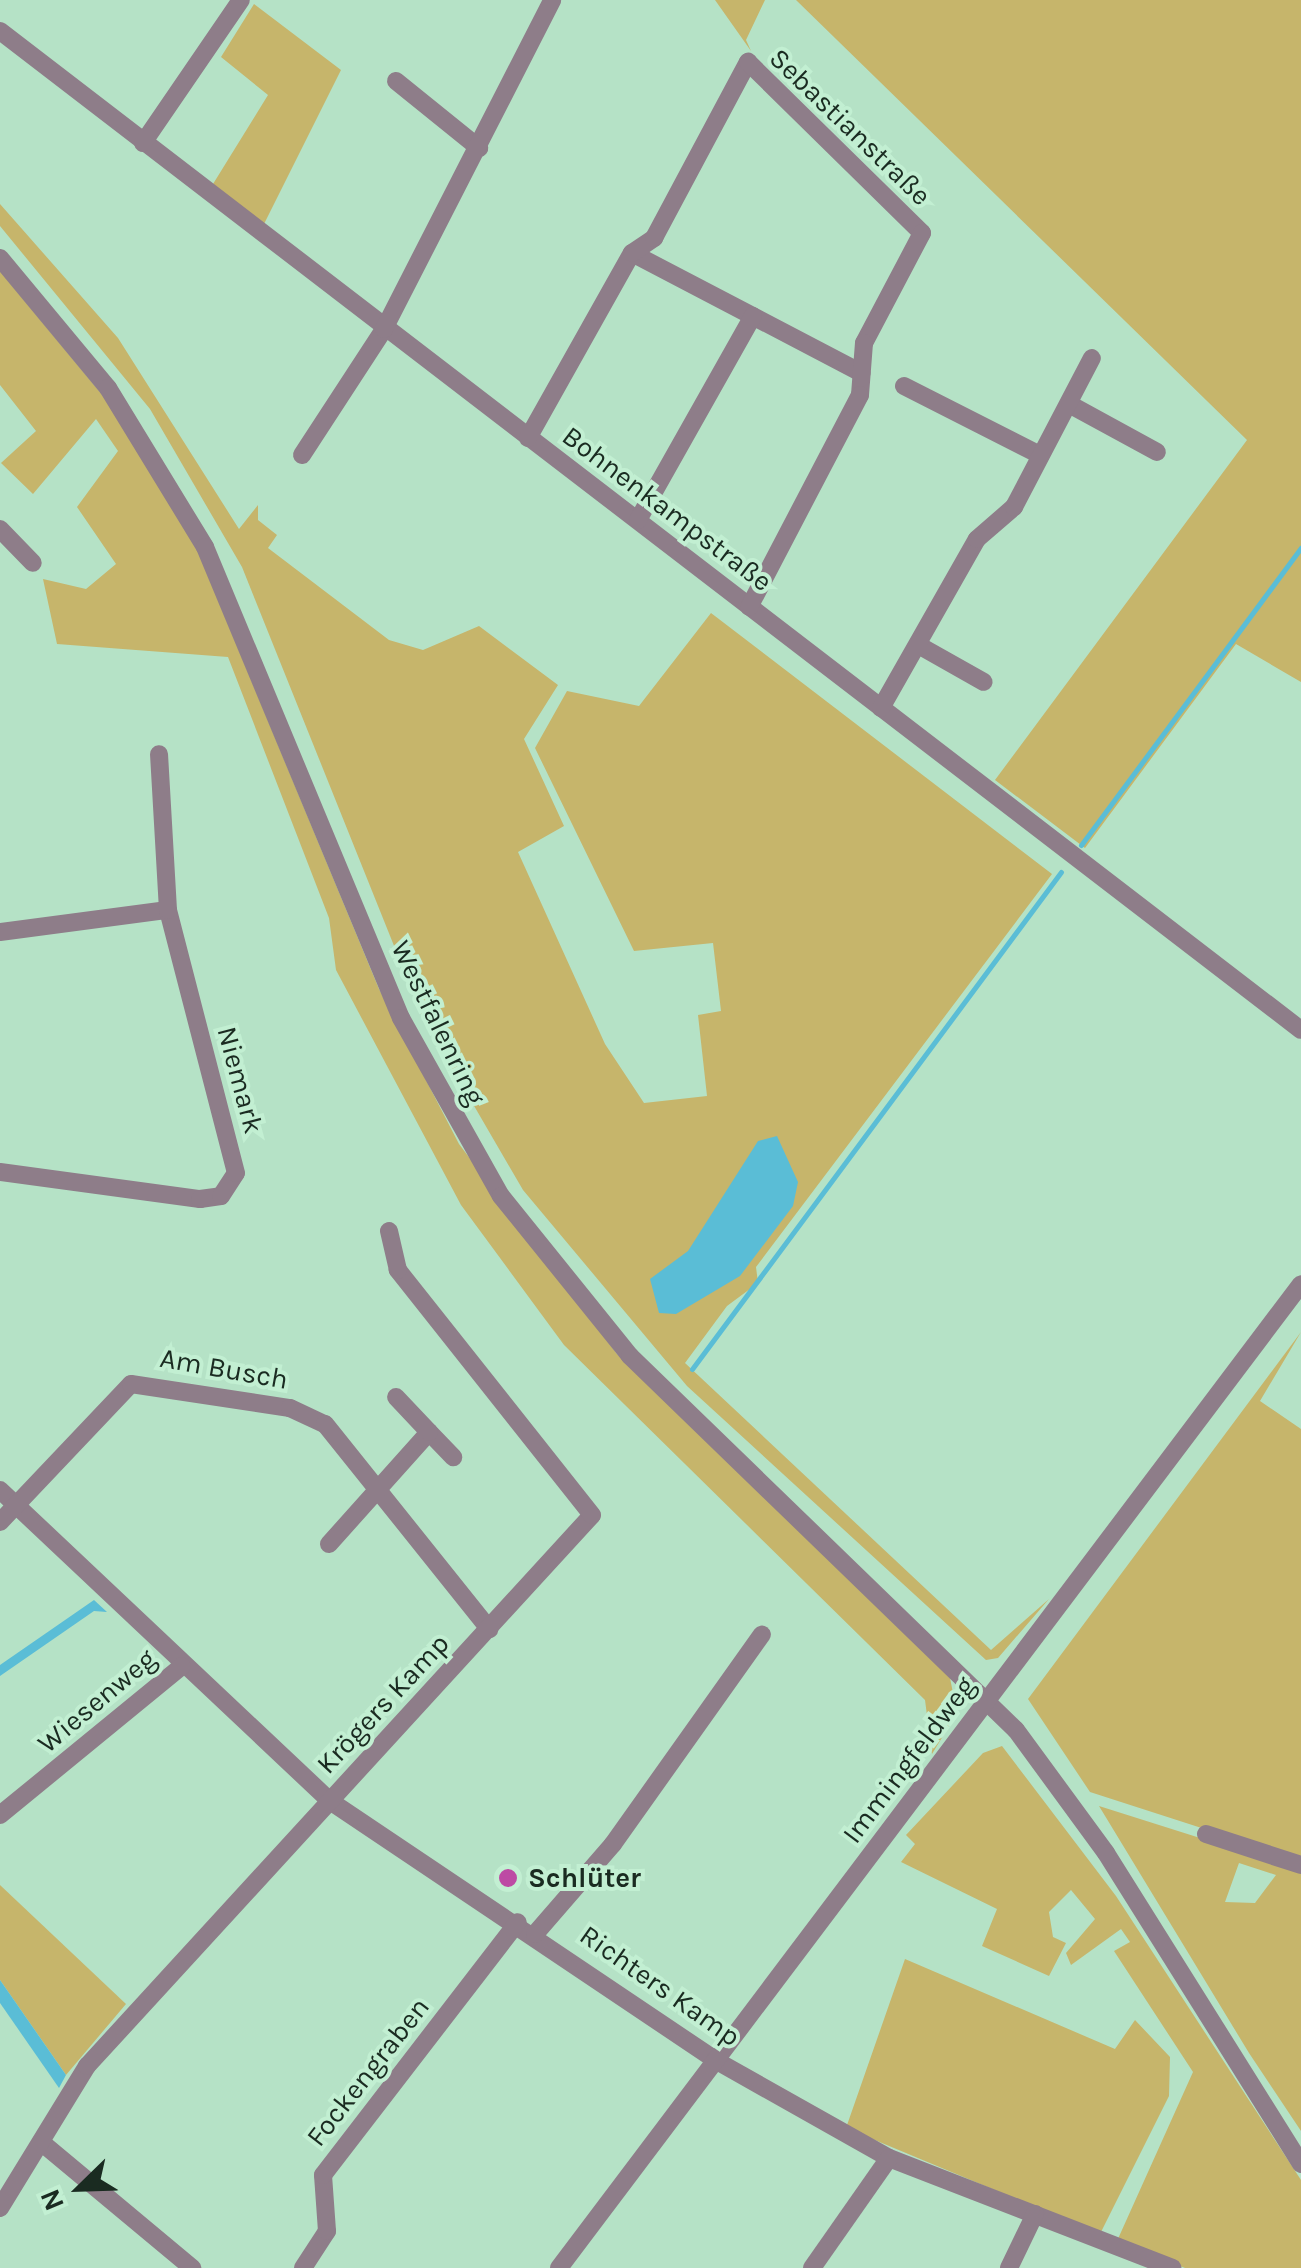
<!DOCTYPE html>
<html>
<head>
<meta charset="utf-8">
<style>
	body { margin:0 }
	#map { position:relative; width:1301px; height:2268px; overflow:hidden; background:#b5e2c6; font-family:Karla,sans-serif }
	div>[style] { position:absolute }
	.green>* { inset:0; background:#c6b56b }
	.water>* { inset:0; background:#5abdd6 }
	.stream>* { height:5px; margin:-2.5px; padding:0 2.5px; transform-origin:2.5px; border-radius:2.5px; background:#5abdd6 }
	.minor>* { height:18px; margin:-9px; padding:0 9px; transform-origin:9px; border-radius:9px; background:#8e7d89 }
	.dots>* { width:28px; height:28px; translate:-50% -50%; box-sizing:border-box; border:5px solid #c2efd2; border-radius:50% }
	span { translate:-50% -50%; white-space:nowrap; text-align:center; line-height:1.15; -webkit-text-stroke:8px #c2efd2; paint-order:stroke }
	.street-label { font-size:28px; color:#1a2b21 }
	.poi-label { font-size:28px; color:#1a2b21; font-weight:700 }
	.left { translate:0 -50%; text-align:left }
	.north { position:absolute; left:30px; top:2138px; width:100px; height:100px; -webkit-text-stroke:8px #c2efd2; paint-order:stroke; rotate:247deg; font-size:28px; font-weight:700; line-height:40px; text-align:center; color:#1a2b21 }
	.north::after { content:''; display:block; margin:auto; width:35px; height:45px; background:#1a2b21; clip-path:polygon(50% 0,100% 100%,50% 72%,0 100%) }
</style>
</head>
<body>
<div id="map">
	<div class="green">
		<div style="clip-path:polygon(715px 0,765px 0,746px 40px,751px 51px)"></div>
		<div style="clip-path:polygon(796px 0,1301px 0,1301px 682px,1236px 644px,1085px 848px,995px 780px,1247px 440px)"></div>
		<div style="clip-path:polygon(254px 4px,341px 70px,264px 224px,213px 184px,268px 95px,221px 57px)"></div>
		<div style="clip-path:polygon(0 204px,118px 338px,239px 529px,258px 505px,258px 520px,277px 535px,268px 548px,389px 640px,423px 650px,479px 626px,558px 685px,524px 739px,564px 826px,518px 852px,605px 1044px,644px 1103px,707px 1096px,698px 1015px,721px 1011px,713px 943px,634px 951px,535px 748px,567px 691px,639px 706px,711px 613px,1052px 874px,756px 1267px,758px 1283px,727px 1306px,685px 1363px,991px 1650px,1049px 1599px,998px 1658px,986px 1660px,687px 1386px,523px 1190px,423px 1018px,242px 567px,150px 409px,0 226px)"></div>
		<div style="clip-path:polygon(0 271px,109px 403px,192px 537px,379px 989px,459px 1144px,617px 1354px,950px 1678px,957px 1713px,932px 1754px,925px 1700px,564px 1345px,461px 1205px,336px 970px,329px 918px,228px 657px,57px 644px,43px 579px,86px 589px,116px 564px,77px 507px,118px 451px,96px 419px,33px 494px,1px 463px,36px 431px,0 385px)"></div>
		<div style="clip-path:polygon(1301px 1332px,1260px 1401px,1301px 1429px,1301px 1860px,1090px 1792px,1028px 1699px)"></div>
		<div style="clip-path:polygon(1002px 1746px,1116px 1896px,1301px 2180px,1301px 2268px,1185px 2268px,1117px 2241px,1193px 2072px,1114px 1951px,1130px 1942px,1121px 1929px,1071px 1965px,1066px 1953px,1095px 1919px,1071px 1890px,1049px 1912px,1053px 1937px,1066px 1943px,1049px 1976px,982px 1946px,997px 1909px,901px 1862px,915px 1844px,906px 1835px,983px 1753px)"></div>
		<div style="clip-path:polygon(evenodd,1099px 1806px,1301px 1870px,1301px 2131px,1249px 2053px,1099px 1806px,1239px 1863px,1276px 1875px,1255px 1903px,1225px 1902px,1239px 1863px)"></div>
		<div style="clip-path:polygon(0 1885px,126px 2004px,66px 2075px,0 1980px)"></div>
		<div style="clip-path:polygon(905px 1959px,1115px 2049px,1135px 2020px,1170px 2057px,1169px 2096px,1100px 2234px,846px 2128px)"></div>
	</div>
	<div class="water">
		<div style="clip-path:polygon(777px 1136px,798px 1182px,793px 1206px,740px 1276px,676px 1314px,659px 1313px,650px 1279px,688px 1251px,758px 1141px)"></div>
		<div style="clip-path:polygon(94px 1600px,107px 1612px,94px 1611px,0 1676px,0 1665px)"></div>
		<div style="clip-path:polygon(0 1980px,66px 2075px,59px 2088px,0 2003px)"></div>
	</div>
	<div class="stream">
		<div style="left:1081px;top:845px;width:370px;rotate:-53.5deg"></div>
		<div style="left:692px;top:1369px;width:619px;rotate:-53.41deg"></div>
	</div>
	<div class="minor">
		<div style="left:0;top:31px;width:1640px;rotate:37.52deg"></div>
		<div style="left:396px;top:81px;width:107px;rotate:38.9deg"></div>
		<div style="left:143px;top:143px;width:173px;rotate:-55.6deg"></div>
		<div style="left:632px;top:253px;width:259px;rotate:27.6deg"></div>
		<div style="left:0;top:258px;width:169px;rotate:50.3deg"></div>
		<div style="left:108px;top:388px;width:186px;rotate:58.6deg"></div>
		<div style="left:205px;top:547px;width:510px;rotate:67.41deg"></div>
		<div style="left:401px;top:1018px;width:204px;rotate:60.7deg"></div>
		<div style="left:501px;top:1196px;width:206px;rotate:51.1deg"></div>
		<div style="left:630px;top:1356px;width:537px;rotate:44.1deg"></div>
		<div style="left:1016px;top:1730px;width:152px;rotate:53.8deg"></div>
		<div style="left:1106px;top:1853px;width:367px;rotate:57.9deg"></div>
		<div style="left:904px;top:386px;width:153px;rotate:26.9deg"></div>
		<div style="left:1069px;top:404px;width:100px;rotate:28.6deg"></div>
		<div style="left:528px;top:438px;width:212px;rotate:-60.7deg"></div>
		<div style="left:632px;top:253px;width:27px;rotate:-34deg"></div>
		<div style="left:654px;top:238px;width:200px;rotate:-61.9deg"></div>
		<div style="left:748px;top:62px;width:244px;rotate:44.5deg"></div>
		<div style="left:922px;top:233px;width:124px;rotate:117.8deg"></div>
		<div style="left:864px;top:343px;width:52px;rotate:94.4deg"></div>
		<div style="left:860px;top:395px;width:239px;rotate:117.6deg"></div>
		<div style="left:302px;top:455px;width:150px;rotate:-56.9deg"></div>
		<div style="left:384px;top:329px;width:369px;rotate:-62.9deg"></div>
		<div style="left:638px;top:520px;width:234px;rotate:-60.6deg"></div>
		<div style="left:0;top:529px;width:47px;rotate:45.9deg"></div>
		<div style="left:920px;top:646px;width:73px;rotate:29.4deg"></div>
		<div style="left:881px;top:708px;width:194px;rotate:-60.4deg"></div>
		<div style="left:977px;top:539px;width:49px;rotate:-40.9deg"></div>
		<div style="left:1014px;top:507px;width:168px;rotate:-62.4deg"></div>
		<div style="left:0;top:932px;width:169px;rotate:-7.5deg"></div>
		<div style="left:0;top:1172px;width:202px;rotate:7.7deg"></div>
		<div style="left:200px;top:1199px;width:21px;rotate:-8deg"></div>
		<div style="left:221px;top:1196px;width:27px;rotate:-57deg"></div>
		<div style="left:236px;top:1173px;width:272px;rotate:-104.5deg"></div>
		<div style="left:168px;top:910px;width:156px;rotate:-93.3deg"></div>
		<div style="left:429px;top:1432px;width:35px;rotate:46deg"></div>
		<div style="left:0;top:1490px;width:453px;rotate:43.3deg"></div>
		<div style="left:330px;top:1801px;width:464px;rotate:33.9deg"></div>
		<div style="left:715px;top:2060px;width:200px;rotate:29.4deg"></div>
		<div style="left:889px;top:2158px;width:304px;rotate:21.2deg"></div>
		<div style="left:0;top:1522px;width:190px;rotate:-46.5deg"></div>
		<div style="left:131px;top:1384px;width:161px;rotate:8.6deg"></div>
		<div style="left:290px;top:1408px;width:38px;rotate:25deg"></div>
		<div style="left:325px;top:1424px;width:263px;rotate:51.3deg"></div>
		<div style="left:329px;top:1544px;width:150px;rotate:-48.2deg"></div>
		<div style="left:429px;top:1432px;width:48px;rotate:-133.3deg"></div>
		<div style="left:0;top:1815px;width:235px;rotate:-39.3deg"></div>
		<div style="left:1206px;top:1834px;width:100px;rotate:18.1deg"></div>
		<div style="left:535px;top:1934px;width:119px;rotate:-49.1deg"></div>
		<div style="left:613px;top:1844px;width:257px;rotate:-54.6deg"></div>
		<div style="left:41px;top:2142px;width:197px;rotate:39.8deg"></div>
		<div style="left:0;top:2208px;width:167px;rotate:-58.5deg"></div>
		<div style="left:87px;top:2066px;width:747px;rotate:-47.49deg"></div>
		<div style="left:592px;top:1515px;width:313px;rotate:-128.4deg"></div>
		<div style="left:398px;top:1270px;width:40px;rotate:-103deg"></div>
		<div style="left:303px;top:2268px;width:44px;rotate:-57deg"></div>
		<div style="left:327px;top:2231px;width:56px;rotate:-94.1deg"></div>
		<div style="left:323px;top:2175px;width:319px;rotate:-52.4deg"></div>
		<div style="left:559px;top:2268px;width:1232px;rotate:-52.98deg"></div>
		<div style="left:812px;top:2268px;width:134px;rotate:-55deg"></div>
		<div style="left:1009px;top:2268px;width:60px;rotate:-64.3deg"></div>
	</div>
	<div class="dots">
		<div style="left:508px;top:1878px;background:#bd4aa4"></div>
	</div>
	<div class="street-label">
		<span style="left:850px;top:127px;rotate:44deg">Sebastianstraße</span>
		<span style="left:667px;top:509px;rotate:37deg">Bohnenkampstraße</span>
		<span style="left:438px;top:1023px;rotate:64deg">Westfalenring</span>
		<span style="left:240px;top:1080px;rotate:75deg">Niemark</span>
		<span style="left:224px;top:1369px;rotate:10deg">Am Busch</span>
		<span style="left:97px;top:1701px;rotate:-40deg">Wiesenweg</span>
		<span style="left:383px;top:1704px;rotate:-47deg">Krögers Kamp</span>
		<span style="left:909px;top:1760px;rotate:-53deg">Immingfeldweg</span>
		<span style="left:660px;top:1986px;rotate:35deg">Richters Kamp</span>
		<span style="left:368px;top:2072px;rotate:-52deg">Fockengraben</span>
	</div>
	<div class="poi-label">
		<span class="left" style="left:528px;top:1878px">Schlüter</span>
	</div>
	<div class="north">N</div>
</div>
</body>
</html>
